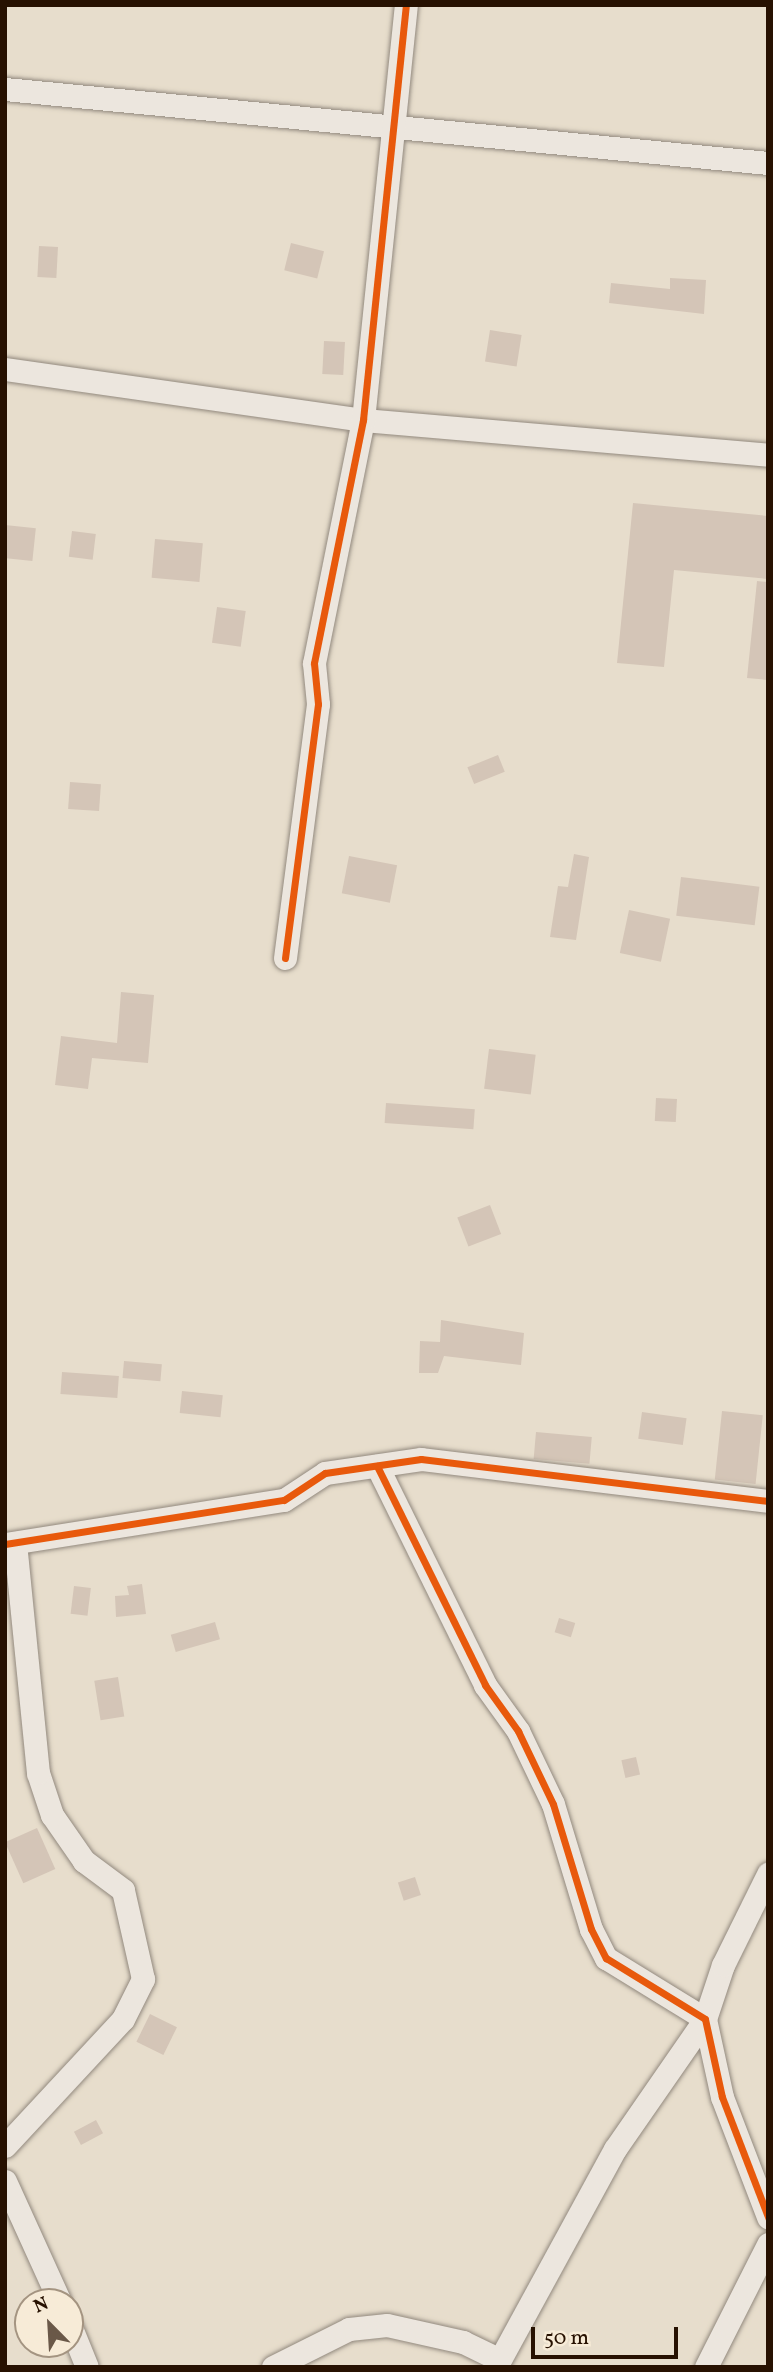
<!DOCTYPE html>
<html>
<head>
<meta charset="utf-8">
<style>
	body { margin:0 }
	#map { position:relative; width:773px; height:2372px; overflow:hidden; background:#e7ddcc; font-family:Vollkorn,serif }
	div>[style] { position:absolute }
	.building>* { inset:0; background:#d4c5b7; transform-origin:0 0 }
	.roads { filter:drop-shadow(0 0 2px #92897e) drop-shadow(0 0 2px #92897e) }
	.street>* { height:23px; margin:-11.5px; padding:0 11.5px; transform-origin:11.5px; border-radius:11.5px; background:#ece6de }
	.cycleway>* { height:7px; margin:-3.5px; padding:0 3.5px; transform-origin:3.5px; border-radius:3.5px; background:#e8590c }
	span { translate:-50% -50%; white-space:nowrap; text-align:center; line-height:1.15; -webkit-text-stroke:7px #f7ebd7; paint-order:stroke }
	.frame { position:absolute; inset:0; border:7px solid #271101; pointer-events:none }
	.north { position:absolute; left:14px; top:2288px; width:70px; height:70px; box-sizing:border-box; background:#f7ebd7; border:2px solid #a49481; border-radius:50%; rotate:336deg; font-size:19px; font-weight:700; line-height:28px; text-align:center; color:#271101 }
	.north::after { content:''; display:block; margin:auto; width:24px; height:32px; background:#6a5848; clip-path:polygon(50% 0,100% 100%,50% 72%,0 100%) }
	.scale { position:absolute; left:531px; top:2327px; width:147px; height:32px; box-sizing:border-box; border:4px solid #271101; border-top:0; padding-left:9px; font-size:21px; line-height:24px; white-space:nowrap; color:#271101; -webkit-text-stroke:5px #f7ebd7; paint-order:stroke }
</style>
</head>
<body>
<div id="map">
	<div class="building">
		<div style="left:291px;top:243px;width:34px;height:28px;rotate:14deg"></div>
		<div style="left:39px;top:246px;width:19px;height:31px;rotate:3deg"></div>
		<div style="clip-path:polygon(670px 278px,706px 280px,704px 314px,609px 303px,611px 283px,670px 289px)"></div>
		<div style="left:490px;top:330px;width:32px;height:32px;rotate:9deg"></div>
		<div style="left:324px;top:341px;width:21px;height:33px;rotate:3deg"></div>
		<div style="clip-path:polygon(633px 503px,768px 516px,768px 579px,674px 570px,664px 667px,617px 663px)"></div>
		<div style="left:5px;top:525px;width:31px;height:33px;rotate:6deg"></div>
		<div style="left:72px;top:531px;width:24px;height:26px;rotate:7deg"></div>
		<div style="left:155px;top:539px;width:48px;height:39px;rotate:5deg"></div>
		<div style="clip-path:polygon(757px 581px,768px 582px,768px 680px,747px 678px)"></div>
		<div style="left:217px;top:607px;width:29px;height:36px;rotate:8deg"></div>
		<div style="left:498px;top:755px;width:18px;height:33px;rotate:68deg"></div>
		<div style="left:70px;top:782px;width:31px;height:27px;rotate:4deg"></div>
		<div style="clip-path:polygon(574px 854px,589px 857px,576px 940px,550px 937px,558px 886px,568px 887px)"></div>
		<div style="left:349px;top:856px;width:49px;height:38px;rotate:11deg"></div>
		<div style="left:681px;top:877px;width:79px;height:39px;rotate:7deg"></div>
		<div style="left:629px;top:910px;width:42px;height:44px;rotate:12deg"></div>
		<div style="clip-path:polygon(121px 992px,154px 995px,148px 1063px,92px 1058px,88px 1089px,55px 1085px,61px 1036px,117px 1043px)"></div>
		<div style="left:489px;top:1049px;width:47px;height:40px;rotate:7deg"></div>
		<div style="left:656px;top:1098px;width:21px;height:23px;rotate:3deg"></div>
		<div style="left:386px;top:1103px;width:89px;height:20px;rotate:4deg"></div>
		<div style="left:490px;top:1205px;width:31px;height:35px;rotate:69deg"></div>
		<div style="clip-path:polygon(441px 1320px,524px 1333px,521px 1365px,444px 1356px,438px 1373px,419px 1373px,420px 1341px,440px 1342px)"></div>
		<div style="left:124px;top:1361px;width:38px;height:17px;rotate:5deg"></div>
		<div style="left:62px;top:1372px;width:57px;height:22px;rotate:4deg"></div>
		<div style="left:182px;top:1391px;width:41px;height:22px;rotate:6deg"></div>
		<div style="left:722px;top:1411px;width:41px;height:69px;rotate:6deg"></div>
		<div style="left:642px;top:1412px;width:45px;height:27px;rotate:8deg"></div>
		<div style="left:536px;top:1432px;width:56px;height:27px;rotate:5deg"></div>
		<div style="clip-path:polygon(142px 1584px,146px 1614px,116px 1617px,115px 1596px,129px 1595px,127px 1586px)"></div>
		<div style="left:74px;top:1586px;width:17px;height:28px;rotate:7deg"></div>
		<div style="left:559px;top:1618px;width:17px;height:15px;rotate:17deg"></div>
		<div style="left:215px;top:1622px;width:18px;height:46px;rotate:74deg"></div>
		<div style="left:118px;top:1677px;width:40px;height:24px;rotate:81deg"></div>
		<div style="left:636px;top:1757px;width:18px;height:15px;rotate:77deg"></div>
		<div style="left:37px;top:1828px;width:45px;height:35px;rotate:66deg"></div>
		<div style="left:415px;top:1877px;width:19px;height:18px;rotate:72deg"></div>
		<div style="left:150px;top:2014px;width:30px;height:31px;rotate:26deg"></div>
		<div style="left:96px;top:2120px;width:15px;height:25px;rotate:62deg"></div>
	</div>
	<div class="roads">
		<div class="street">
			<div style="left:5px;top:89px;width:767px;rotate:5.54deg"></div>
			<div style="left:5px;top:369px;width:362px;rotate:8.1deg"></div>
			<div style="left:363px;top:420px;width:407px;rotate:4.9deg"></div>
			<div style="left:285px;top:958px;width:256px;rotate:-82.6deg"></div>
			<div style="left:318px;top:704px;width:41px;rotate:-95.6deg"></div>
			<div style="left:314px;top:663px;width:248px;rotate:-78.6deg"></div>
			<div style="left:363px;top:420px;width:417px;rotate:-84.1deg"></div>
			<div style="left:377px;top:1466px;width:244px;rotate:63.7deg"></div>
			<div style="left:485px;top:1685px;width:57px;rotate:54.3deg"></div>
			<div style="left:518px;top:1731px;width:81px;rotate:64.4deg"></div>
			<div style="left:553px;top:1804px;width:131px;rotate:73.1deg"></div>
			<div style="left:591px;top:1929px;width:33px;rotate:63deg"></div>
			<div style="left:606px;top:1958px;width:116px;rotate:31.6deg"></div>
			<div style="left:705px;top:2019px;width:80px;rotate:77.7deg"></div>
			<div style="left:722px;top:2097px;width:129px;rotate:69deg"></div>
			<div style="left:5px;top:1544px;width:282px;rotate:-9deg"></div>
			<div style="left:284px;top:1500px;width:49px;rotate:-33.4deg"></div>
			<div style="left:325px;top:1473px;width:97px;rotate:-8.3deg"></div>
			<div style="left:421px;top:1459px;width:350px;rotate:6.9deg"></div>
			<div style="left:5px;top:2146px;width:173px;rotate:-47.1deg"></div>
			<div style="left:123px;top:2019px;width:45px;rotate:-63.4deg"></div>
			<div style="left:143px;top:1979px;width:91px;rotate:-102.7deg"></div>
			<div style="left:123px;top:1890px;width:49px;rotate:-143.4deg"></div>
			<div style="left:84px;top:1861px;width:56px;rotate:-124.8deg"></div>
			<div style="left:52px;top:1815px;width:44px;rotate:-108.4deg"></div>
			<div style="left:38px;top:1773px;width:231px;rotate:-95.7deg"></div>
			<div style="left:5px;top:2181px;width:133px;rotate:65.6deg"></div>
			<div style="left:70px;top:2325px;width:45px;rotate:68deg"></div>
			<div style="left:273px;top:2367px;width:85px;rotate:-26.6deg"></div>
			<div style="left:349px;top:2329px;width:38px;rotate:-6deg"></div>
			<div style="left:387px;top:2325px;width:78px;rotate:12.6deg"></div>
			<div style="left:463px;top:2342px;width:41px;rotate:25.9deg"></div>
			<div style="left:496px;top:2367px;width:248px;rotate:-61.4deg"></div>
			<div style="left:615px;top:2149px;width:158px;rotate:-55.3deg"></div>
			<div style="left:705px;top:2019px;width:57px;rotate:-71.6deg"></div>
			<div style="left:723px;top:1965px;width:102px;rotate:-63.7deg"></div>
			<div style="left:706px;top:2367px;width:138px;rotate:-63.2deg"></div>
		</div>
	</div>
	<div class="cycleway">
		<div style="left:285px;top:958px;width:256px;rotate:-82.6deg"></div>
		<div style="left:318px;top:704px;width:41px;rotate:-95.6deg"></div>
		<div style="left:314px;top:663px;width:248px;rotate:-78.6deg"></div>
		<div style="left:363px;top:420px;width:417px;rotate:-84.1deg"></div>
		<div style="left:377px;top:1466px;width:244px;rotate:63.7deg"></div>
		<div style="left:485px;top:1685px;width:57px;rotate:54.3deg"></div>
		<div style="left:518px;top:1731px;width:81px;rotate:64.4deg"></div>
		<div style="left:553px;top:1804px;width:131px;rotate:73.1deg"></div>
		<div style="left:591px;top:1929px;width:33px;rotate:63deg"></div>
		<div style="left:606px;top:1958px;width:116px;rotate:31.6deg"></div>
		<div style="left:705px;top:2019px;width:80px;rotate:77.7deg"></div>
		<div style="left:722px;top:2097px;width:129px;rotate:69deg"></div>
		<div style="left:5px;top:1544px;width:282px;rotate:-9deg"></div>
		<div style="left:284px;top:1500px;width:49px;rotate:-33.4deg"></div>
		<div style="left:325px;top:1473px;width:97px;rotate:-8.3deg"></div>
		<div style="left:421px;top:1459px;width:350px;rotate:6.9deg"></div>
	</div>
	<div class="frame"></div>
	<div class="north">N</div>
	<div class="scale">50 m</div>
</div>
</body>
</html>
